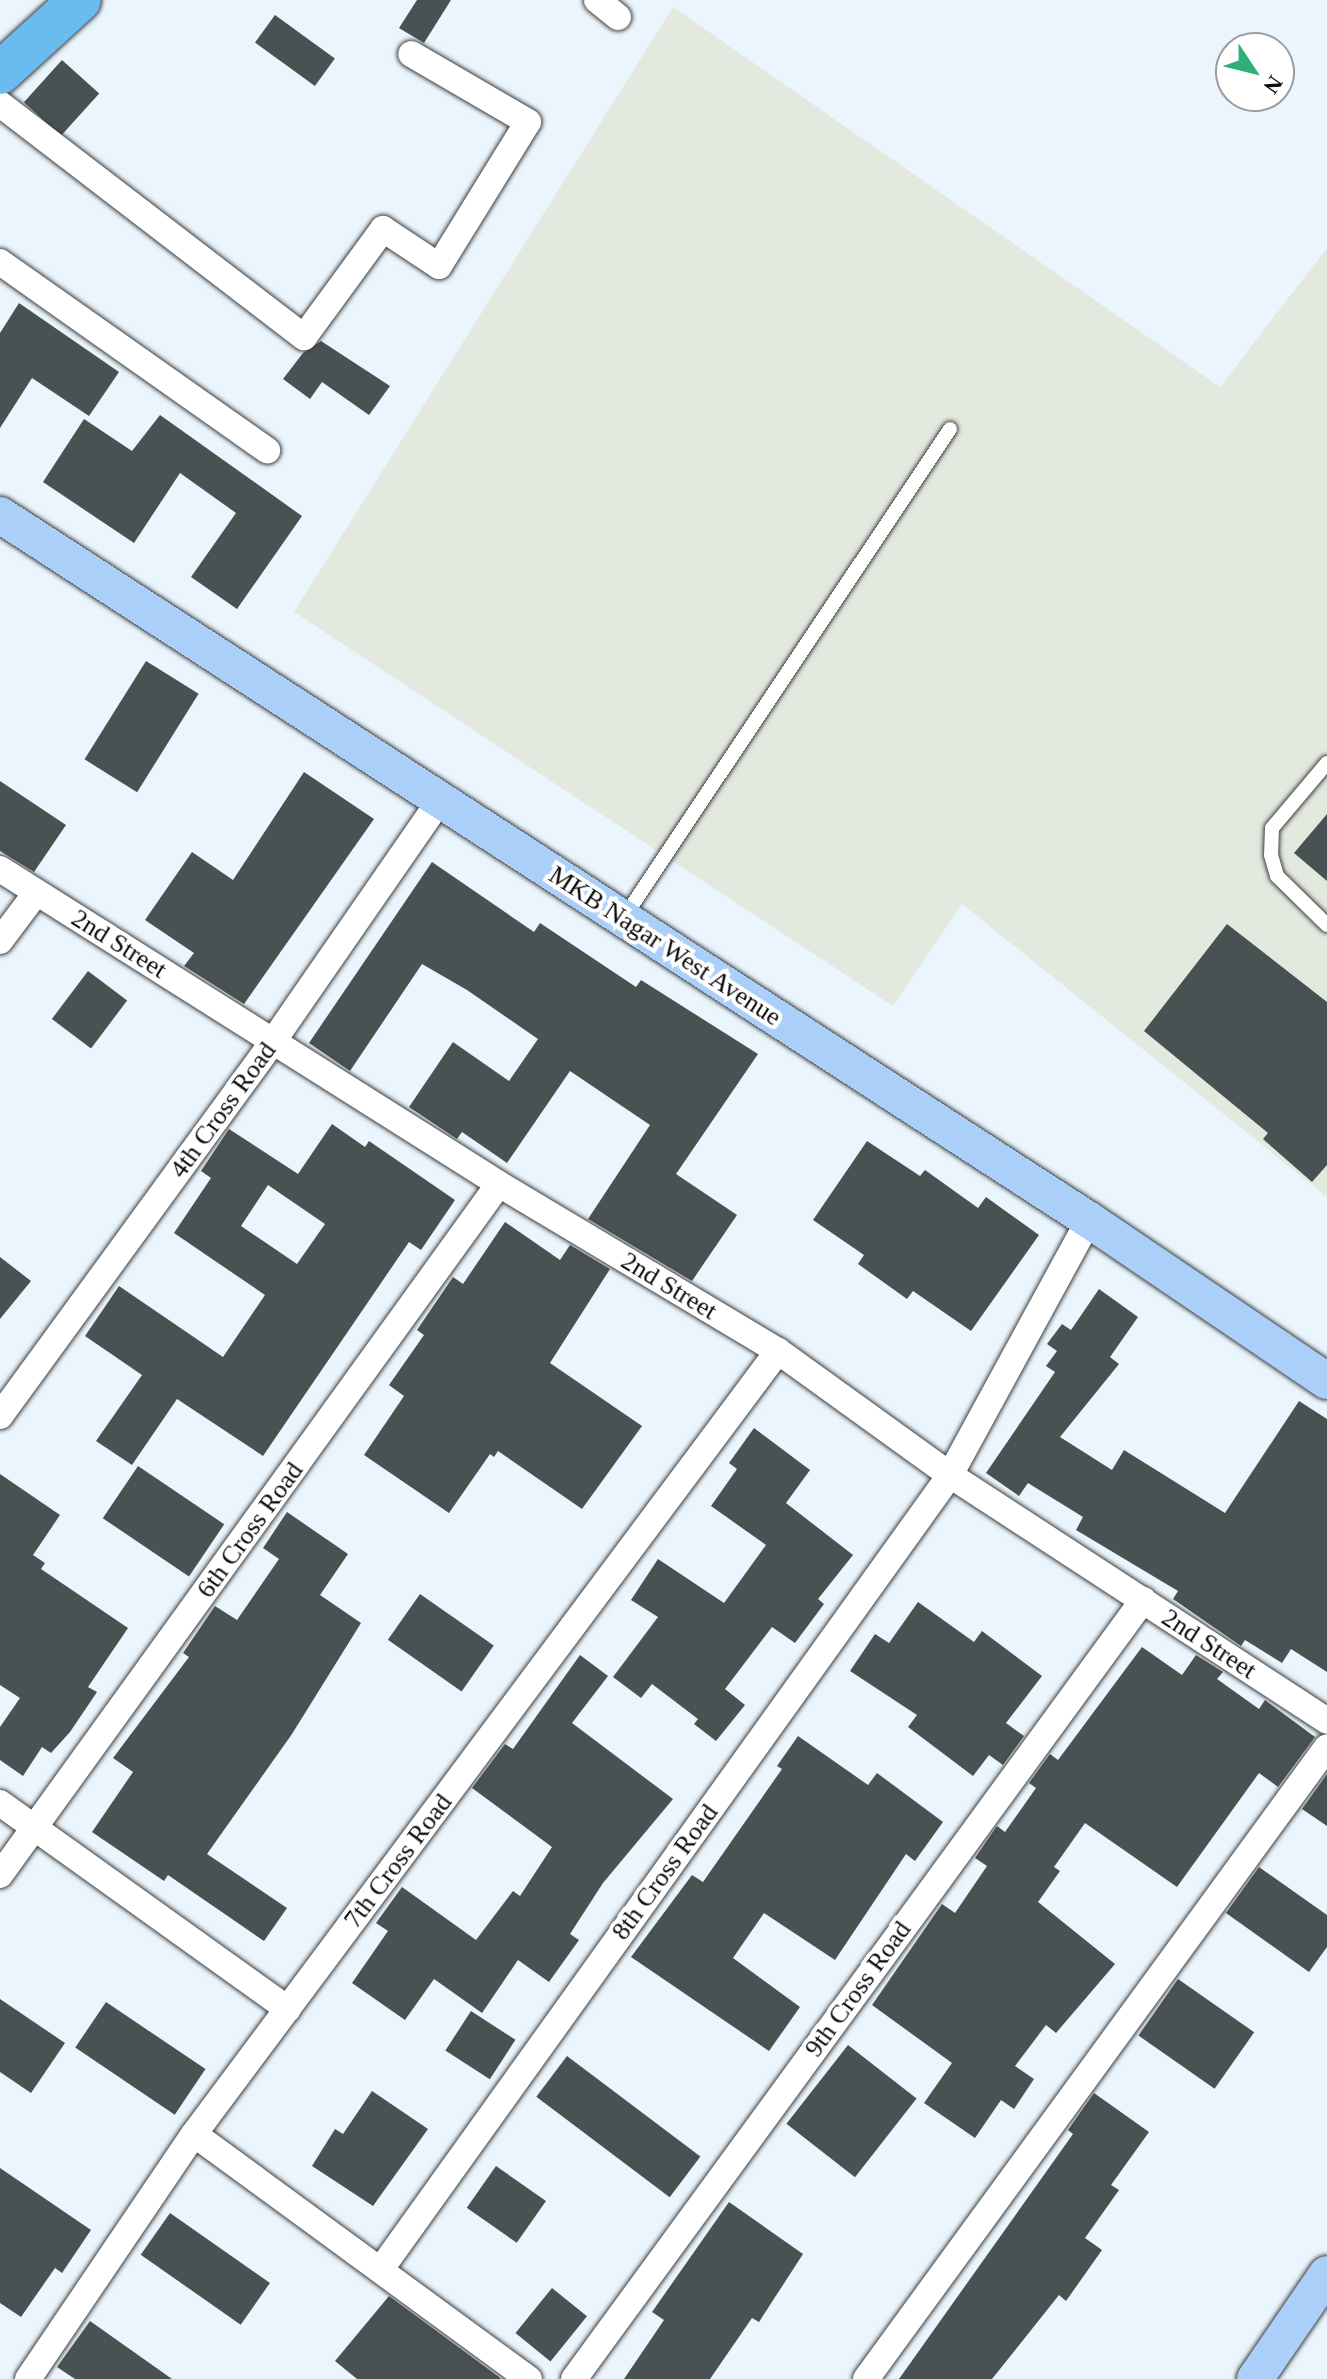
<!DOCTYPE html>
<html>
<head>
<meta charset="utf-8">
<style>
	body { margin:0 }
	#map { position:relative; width:1327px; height:2379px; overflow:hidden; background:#eaf5fd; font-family:Georgia,serif }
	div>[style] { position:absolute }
	.industrial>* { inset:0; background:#e4e9df }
	.building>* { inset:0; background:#485252; transform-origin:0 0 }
	.roads { filter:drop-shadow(0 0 2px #3e3e3e) drop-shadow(0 0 2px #3e3e3e) }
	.service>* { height:14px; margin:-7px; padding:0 7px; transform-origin:7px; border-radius:7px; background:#fff }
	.minor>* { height:26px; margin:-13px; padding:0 13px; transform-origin:13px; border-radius:13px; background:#fff }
	.secondary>* { height:36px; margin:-18px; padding:0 18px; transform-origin:18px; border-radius:18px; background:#aad0f9 }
	.primary>* { height:42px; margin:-21px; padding:0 21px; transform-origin:21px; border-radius:21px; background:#6abbee }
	span { translate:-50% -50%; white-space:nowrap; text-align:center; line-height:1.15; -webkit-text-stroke:8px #fff; paint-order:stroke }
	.street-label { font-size:26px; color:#0b0b0b }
	.north { position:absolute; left:1215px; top:32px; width:80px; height:80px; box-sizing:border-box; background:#fff; border:2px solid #9d9d9d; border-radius:50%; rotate:125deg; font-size:22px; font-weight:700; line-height:32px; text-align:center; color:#0b0b0b }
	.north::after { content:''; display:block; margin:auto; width:28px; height:36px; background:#2faf78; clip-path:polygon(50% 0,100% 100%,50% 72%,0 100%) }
</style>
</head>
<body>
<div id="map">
	<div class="industrial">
		<div style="clip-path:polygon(673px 7px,1220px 387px,1327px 248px,1327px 1197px,962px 904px,893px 1006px,294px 612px)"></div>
	</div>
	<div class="building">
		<div style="clip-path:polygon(417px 0,451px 0,424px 43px,399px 28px)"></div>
		<div style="left:275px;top:15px;width:74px;height:34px;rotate:36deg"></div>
		<div style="left:62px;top:60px;width:50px;height:57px;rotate:42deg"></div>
		<div style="clip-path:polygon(19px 303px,119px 372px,89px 416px,32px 378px,0 428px,0 333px)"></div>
		<div style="clip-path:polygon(321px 341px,390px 386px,369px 415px,322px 382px,310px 399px,283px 379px,303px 353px)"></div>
		<div style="clip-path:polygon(160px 415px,302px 516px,237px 609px,191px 577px,236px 513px,180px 473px,134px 543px,43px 482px,84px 419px,132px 451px)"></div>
		<div style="left:146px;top:661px;width:62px;height:116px;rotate:32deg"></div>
		<div style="clip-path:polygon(304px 772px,374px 819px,244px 1004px,184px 966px,194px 953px,145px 920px,192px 852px,233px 880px)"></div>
		<div style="clip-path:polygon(0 781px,66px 825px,34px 872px,0 851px)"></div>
		<div style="clip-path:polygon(1327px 814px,1327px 881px,1294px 853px)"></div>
		<div style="clip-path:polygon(432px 862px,534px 932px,540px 923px,636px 987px,641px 980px,758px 1054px,676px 1174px,737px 1215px,692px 1281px,588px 1219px,650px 1125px,570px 1071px,507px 1163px,462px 1132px,457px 1139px,409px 1107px,453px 1042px,509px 1081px,538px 1039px,467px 990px,422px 964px,350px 1071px,309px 1043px)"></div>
		<div style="clip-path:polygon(1227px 924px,1327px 1002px,1327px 1165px,1312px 1182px,1263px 1139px,1268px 1133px,1144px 1031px)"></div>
		<div style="left:88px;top:971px;width:49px;height:60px;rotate:37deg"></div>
		<div style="clip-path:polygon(evenodd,332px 1124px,365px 1147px,369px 1141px,455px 1200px,421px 1250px,409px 1242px,263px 1456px,177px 1399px,132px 1465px,96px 1441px,142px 1375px,85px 1336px,119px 1286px,223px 1357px,265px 1295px,174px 1233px,211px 1178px,201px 1171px,229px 1129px,298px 1174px,332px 1124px,268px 1185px,325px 1224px,297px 1264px,241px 1226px,268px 1185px)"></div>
		<div style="clip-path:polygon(867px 1141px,920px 1176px,925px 1170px,978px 1208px,986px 1197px,1039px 1235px,971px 1331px,913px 1291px,907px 1299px,858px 1264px,864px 1255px,813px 1220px)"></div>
		<div style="clip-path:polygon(505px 1222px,560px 1260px,570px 1245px,610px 1269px,550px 1363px,642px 1426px,582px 1509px,498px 1451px,494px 1457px,490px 1454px,449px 1513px,364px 1455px,404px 1396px,389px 1385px,424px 1335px,417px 1330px,453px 1277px,463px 1284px)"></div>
		<div style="clip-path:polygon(0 1257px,31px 1281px,0 1319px)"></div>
		<div style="clip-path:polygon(1099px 1289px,1138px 1317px,1110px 1357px,1119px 1364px,1060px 1437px,1112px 1470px,1124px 1450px,1225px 1513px,1299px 1401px,1327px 1419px,1327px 1672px,1291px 1649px,1282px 1663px,1245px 1640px,1241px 1646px,1173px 1599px,1178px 1591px,1076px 1530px,1083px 1517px,1028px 1483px,1019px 1496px,986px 1473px,1055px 1372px,1046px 1366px,1057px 1351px,1047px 1344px,1062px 1324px,1071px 1330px)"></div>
		<div style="clip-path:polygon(754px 1428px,810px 1470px,786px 1503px,853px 1555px,818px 1599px,824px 1604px,795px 1643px,772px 1627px,725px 1689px,745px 1705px,716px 1741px,694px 1724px,698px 1719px,652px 1684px,641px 1698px,613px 1677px,658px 1617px,631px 1600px,658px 1559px,724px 1603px,766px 1545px,711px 1506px,737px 1469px,729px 1463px)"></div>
		<div style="left:138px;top:1466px;width:104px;height:63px;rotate:34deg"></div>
		<div style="clip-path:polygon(0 1474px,60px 1515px,33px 1555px,45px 1563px,41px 1569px,128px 1628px,88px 1687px,97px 1692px,70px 1732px,51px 1753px,42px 1747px,23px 1776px,0 1760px,0 1727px,20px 1698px,0 1685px)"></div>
		<div style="clip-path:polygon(287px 1512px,348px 1554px,320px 1595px,361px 1623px,292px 1734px,207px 1854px,287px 1908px,264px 1941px,168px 1875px,164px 1881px,92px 1832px,133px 1772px,113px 1758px,189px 1657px,183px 1653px,215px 1606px,237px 1620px,279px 1559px,263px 1548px)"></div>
		<div style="left:420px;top:1594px;width:90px;height:56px;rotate:35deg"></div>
		<div style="clip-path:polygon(918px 1602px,974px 1642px,982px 1631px,1042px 1676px,1006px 1723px,1024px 1736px,1003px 1765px,989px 1755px,973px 1776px,908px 1727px,917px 1715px,850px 1671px,875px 1634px,889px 1643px)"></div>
		<div style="clip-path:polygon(1142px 1647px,1182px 1675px,1196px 1655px,1223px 1672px,1217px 1679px,1259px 1709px,1265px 1700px,1315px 1737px,1278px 1787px,1259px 1773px,1177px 1887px,1085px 1823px,1054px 1867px,1060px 1871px,1038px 1902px,1115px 1964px,1056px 2033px,1046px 2025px,1015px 2066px,1034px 2079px,1014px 2109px,1001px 2100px,975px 2138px,924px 2103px,952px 2063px,872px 2005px,942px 1904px,955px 1913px,987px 1866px,975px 1858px,990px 1836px,997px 1826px,1005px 1832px,1036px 1788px,1029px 1783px,1050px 1754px,1058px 1760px)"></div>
		<div style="clip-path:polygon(580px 1655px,608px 1676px,572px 1723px,673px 1799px,603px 1883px,570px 1934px,579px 1940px,549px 1982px,518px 1960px,482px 2013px,434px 1979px,405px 2020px,352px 1983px,388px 1931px,376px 1923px,402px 1887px,476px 1940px,513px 1891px,520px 1896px,552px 1847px,472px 1788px,505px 1744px,513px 1749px)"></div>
		<div style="clip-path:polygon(798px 1736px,868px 1785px,877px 1773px,943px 1822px,915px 1861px,906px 1854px,835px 1960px,764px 1913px,733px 1958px,800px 2007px,769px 2051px,631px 1957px,692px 1875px,703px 1882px,782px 1769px,777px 1766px)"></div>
		<div style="clip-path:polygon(1327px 1774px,1327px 1826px,1302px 1809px)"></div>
		<div style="clip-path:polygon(1259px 1867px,1327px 1915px,1327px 1947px,1309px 1972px,1226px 1913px)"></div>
		<div style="left:1178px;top:1979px;width:93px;height:69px;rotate:35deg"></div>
		<div style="clip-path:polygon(0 1999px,65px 2043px,31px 2093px,0 2072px)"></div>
		<div style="left:106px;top:2002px;width:120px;height:55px;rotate:34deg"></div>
		<div style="left:471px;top:2011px;width:53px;height:47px;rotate:33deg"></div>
		<div style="left:848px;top:2045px;width:87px;height:100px;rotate:38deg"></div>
		<div style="left:567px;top:2056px;width:167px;height:51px;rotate:37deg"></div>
		<div style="clip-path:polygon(372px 2091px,428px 2129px,373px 2206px,312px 2166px,335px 2129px,343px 2134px)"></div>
		<div style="clip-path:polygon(1094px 2093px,1149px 2132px,1111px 2185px,1119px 2190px,1085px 2238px,1102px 2250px,1066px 2301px,1059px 2295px,992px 2379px,899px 2379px,1073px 2134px,1068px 2130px)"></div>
		<div style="left:496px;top:2166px;width:61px;height:51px;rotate:35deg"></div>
		<div style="clip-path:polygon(0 2168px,91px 2230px,62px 2273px,55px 2268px,21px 2317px,0 2303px)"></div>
		<div style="clip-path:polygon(729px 2202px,803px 2254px,759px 2322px,752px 2318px,710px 2379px,624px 2379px,664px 2320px,652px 2312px)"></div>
		<div style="left:170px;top:2213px;width:122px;height:51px;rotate:35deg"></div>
		<div style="left:552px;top:2288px;width:45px;height:58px;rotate:39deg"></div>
		<div style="clip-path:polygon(389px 2296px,499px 2377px,501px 2379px,357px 2379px,335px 2361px)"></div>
		<div style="clip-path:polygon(90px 2321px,172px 2379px,75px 2379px,57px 2367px)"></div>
	</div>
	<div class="roads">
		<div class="service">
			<div style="left:1327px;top:763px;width:85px;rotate:130.2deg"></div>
			<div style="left:1272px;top:828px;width:27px;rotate:92deg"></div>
			<div style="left:1271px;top:855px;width:22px;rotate:74deg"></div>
			<div style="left:1277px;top:876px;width:70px;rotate:44.4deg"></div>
			<div style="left:623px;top:919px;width:589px;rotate:-56.28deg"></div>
		</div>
		<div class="minor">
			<div style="left:597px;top:0;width:27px;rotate:39deg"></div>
			<div style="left:0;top:104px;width:383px;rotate:37.5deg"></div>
			<div style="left:304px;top:337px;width:134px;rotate:-53.8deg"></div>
			<div style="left:383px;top:229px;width:67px;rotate:33.5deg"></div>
			<div style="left:439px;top:266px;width:169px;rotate:-58.3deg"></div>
			<div style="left:528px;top:122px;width:135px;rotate:-149.8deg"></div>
			<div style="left:0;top:262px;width:327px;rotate:35.2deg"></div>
			<div style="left:0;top:869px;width:590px;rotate:32.26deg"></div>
			<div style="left:499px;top:1184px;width:325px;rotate:30.9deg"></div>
			<div style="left:778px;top:1351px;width:212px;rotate:35.8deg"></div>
			<div style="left:950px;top:1475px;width:450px;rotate:33.1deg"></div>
			<div style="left:0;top:941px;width:60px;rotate:-53.1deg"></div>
			<div style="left:0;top:1416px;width:465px;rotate:-53.9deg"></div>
			<div style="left:274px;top:1040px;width:292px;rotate:-55.3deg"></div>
			<div style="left:0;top:1803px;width:354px;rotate:35.6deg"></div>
			<div style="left:0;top:1875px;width:852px;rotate:-54.17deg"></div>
			<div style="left:194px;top:2134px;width:415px;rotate:36.2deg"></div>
			<div style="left:381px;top:2269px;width:977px;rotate:-54.37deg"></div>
			<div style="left:950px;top:1475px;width:290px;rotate:-61.4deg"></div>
			<div style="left:28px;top:2379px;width:296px;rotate:-55.9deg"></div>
			<div style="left:194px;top:2134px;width:977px;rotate:-53.28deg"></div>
			<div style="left:574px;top:2379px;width:965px;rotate:-53.85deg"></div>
			<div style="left:866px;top:2379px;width:782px;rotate:-53.89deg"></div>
		</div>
		<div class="secondary">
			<div style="left:0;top:515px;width:1297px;rotate:32.92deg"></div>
			<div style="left:1089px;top:1220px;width:287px;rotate:34.1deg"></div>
			<div style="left:1255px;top:2379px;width:127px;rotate:-55.6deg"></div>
		</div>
		<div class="primary">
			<div style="left:0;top:73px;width:108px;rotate:-42.4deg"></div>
		</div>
	</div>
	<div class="street-label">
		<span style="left:119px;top:944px;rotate:32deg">2nd Street</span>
		<span style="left:665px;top:946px;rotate:33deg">MKB Nagar West Avenue</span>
		<span style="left:223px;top:1110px;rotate:-54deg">4th Cross Road</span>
		<span style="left:669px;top:1286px;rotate:31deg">2nd Street</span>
		<span style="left:250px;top:1530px;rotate:-54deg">6th Cross Road</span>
		<span style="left:1209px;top:1644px;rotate:33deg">2nd Street</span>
		<span style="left:398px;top:1861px;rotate:-53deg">7th Cross Road</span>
		<span style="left:665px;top:1872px;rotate:-54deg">8th Cross Road</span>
		<span style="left:858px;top:1989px;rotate:-54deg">9th Cross Road</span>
	</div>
	<div class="north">N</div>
</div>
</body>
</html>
